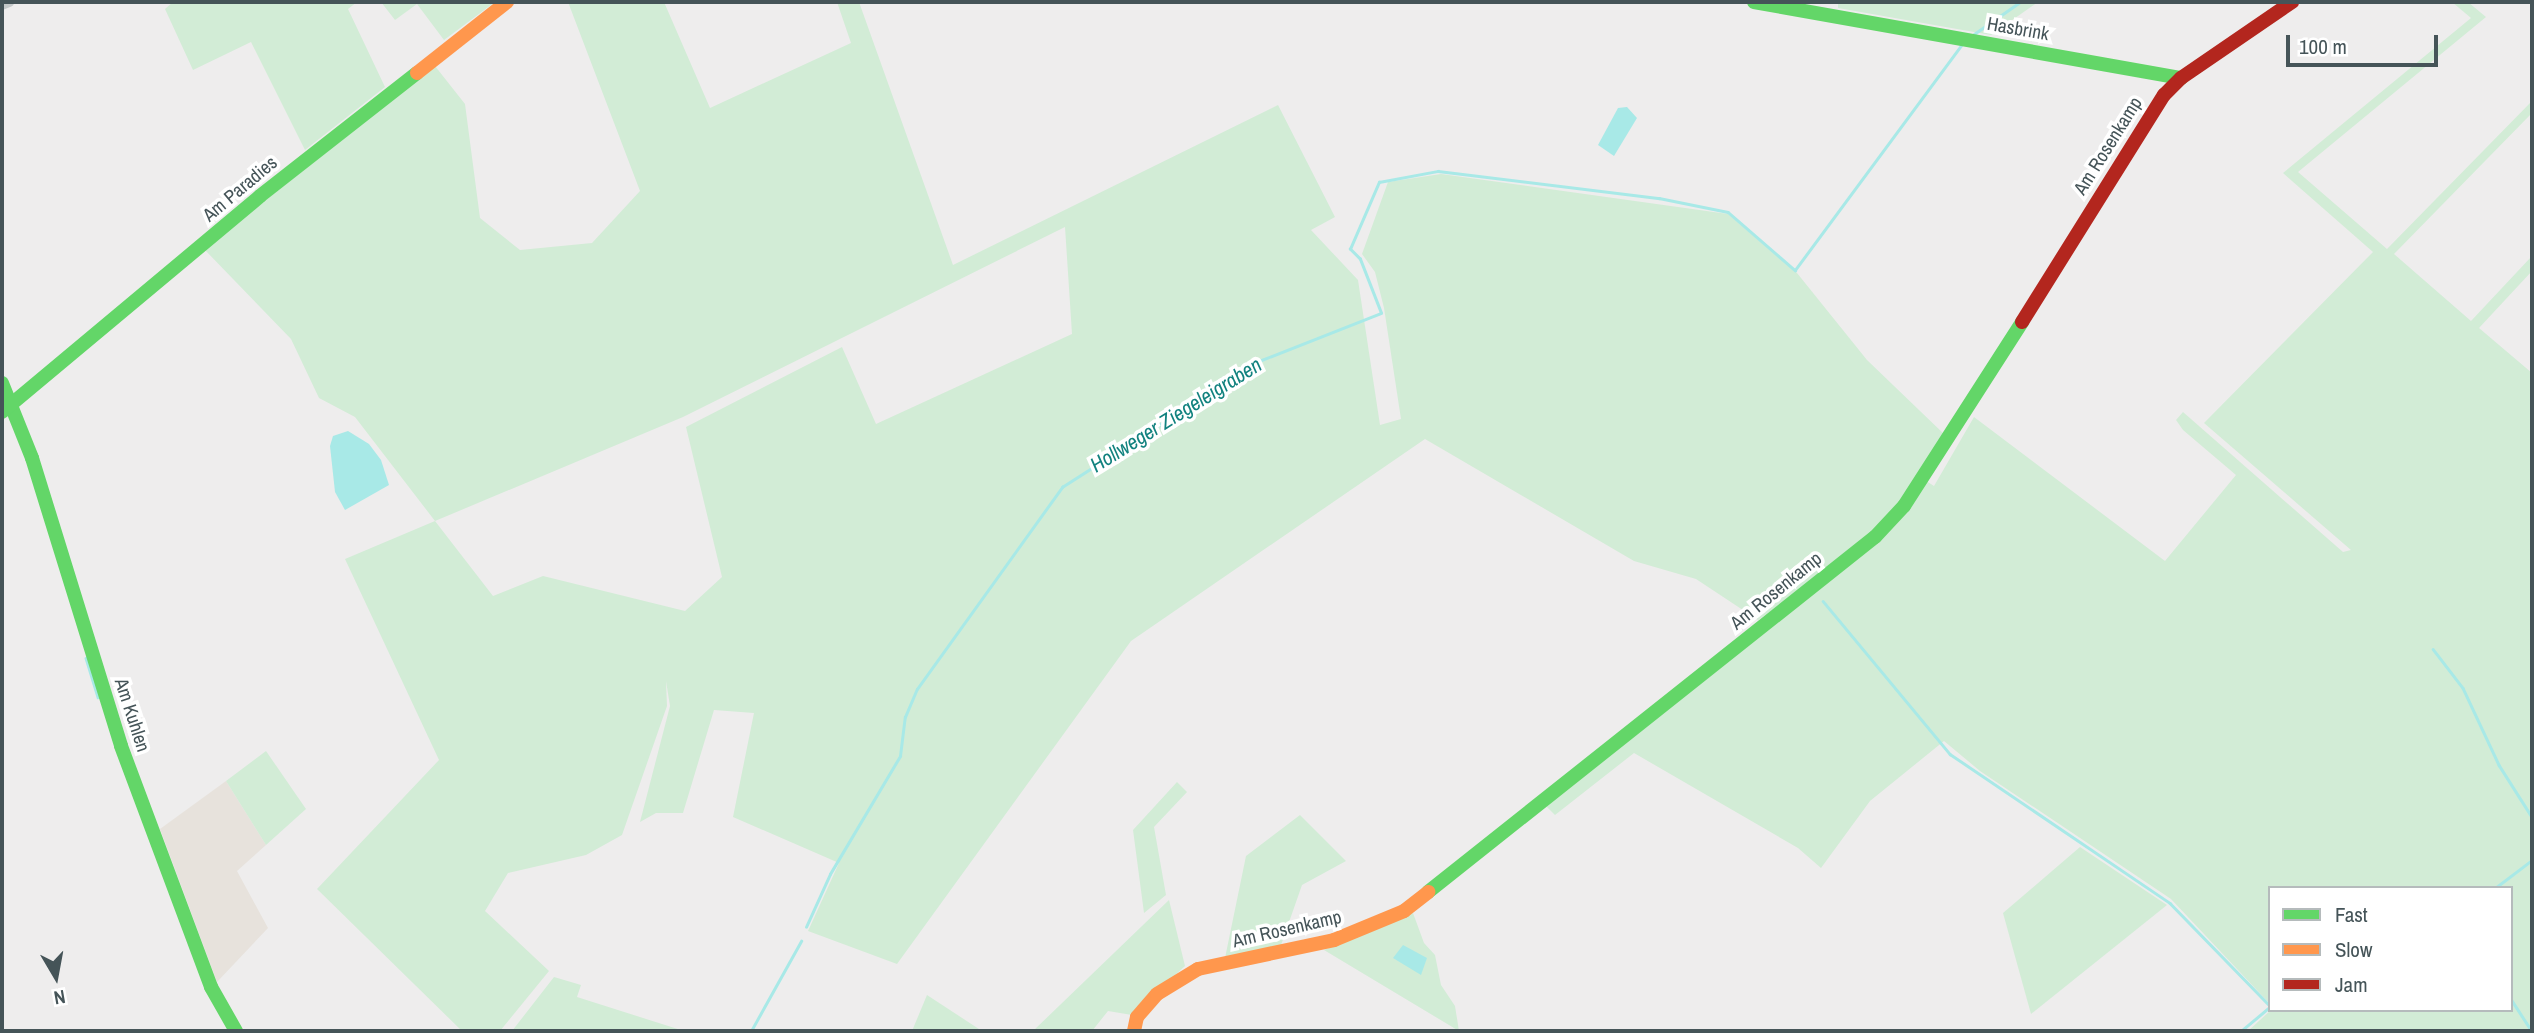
<!DOCTYPE html>
<html>
<head>
<meta charset="utf-8">
<style>
	body { margin:0 }
	#map { position:relative; width:2534px; height:1033px; overflow:hidden; background:#eeeded; font-family:"Archivo Narrow",sans-serif }
	div>[style] { position:absolute }
	.commercial>* { inset:0; background:#e7e2dc }
	.green>* { inset:0; background:#d2ecd6 }
	.water>* { inset:0; background:#a8e9e7 }
	.stream>* { height:2.5px; margin:-1.25px; padding:0 1.25px; transform-origin:1.25px; border-radius:1.25px; background:#a8e9e7 }
	.street>* { height:10px; margin:-5px; padding:0 5px; transform-origin:5px; border-radius:5px; background:#c4c8c9 }
	.fast>* { height:14px; margin:-7px; padding:0 7px; transform-origin:7px; border-radius:7px; background:#63d668 }
	.slow>* { height:14px; margin:-7px; padding:0 7px; transform-origin:7px; border-radius:7px; background:#ff974d }
	.jam>* { height:14px; margin:-7px; padding:0 7px; transform-origin:7px; border-radius:7px; background:#b3261e }
	span { translate:-50% -50%; white-space:nowrap; text-align:center; line-height:1.15; -webkit-text-stroke:7px #fff; paint-order:stroke }
	.street-label { font-size:19px; color:#455458 }
	.water-label { font-size:21px; color:#12827f; font-style:italic }
	.frame { position:absolute; inset:0; border:4px solid #455458; pointer-events:none }
	.legend { position:absolute; left:2268px; top:886px; width:245px; height:126px; box-sizing:border-box; background:#fff; border:2px solid #b5bbbc; margin:0; padding:9px 12px; list-style:none; font-size:21px; color:#455458 }
	.legend li { display:flex; align-items:center; gap:14px; height:35px }
	.legend b { width:35px; border:2px solid #b5bbbc }
	.north { position:absolute; left:21px; top:942px; width:70px; height:70px; -webkit-text-stroke:5px #fff; paint-order:stroke; rotate:170deg; font-size:19px; font-weight:700; line-height:28px; text-align:center; color:#455458 }
	.north::after { content:''; display:block; margin:auto; width:24px; height:32px; background:#455458; clip-path:polygon(50% 0,100% 100%,50% 72%,0 100%) }
	.scale { position:absolute; left:2286px; top:35px; width:152px; height:32px; box-sizing:border-box; border:4px solid #455458; border-top:0; padding-left:9px; font-size:21px; line-height:24px; white-space:nowrap; color:#455458; -webkit-text-stroke:5px #fff; paint-order:stroke }
</style>
</head>
<body>
<div id="map">
	<div class="commercial">
		<div style="clip-path:polygon(226px 781px,266px 845px,237px 871px,268px 928px,217px 982px,160px 829px)"></div>
	</div>
	<div class="green">
		<div style="clip-path:polygon(173px 2px,357px 2px,348px 9px,385px 87px,305px 150px,251px 42px,193px 70px,165px 9px)"></div>
		<div style="clip-path:polygon(381px 2px,495px 2px,444px 40px,417px 4px,395px 20px)"></div>
		<div style="clip-path:polygon(evenodd,568px 2px,664px 2px,710px 108px,851px 43px,837px 2px,859px 2px,953px 265px,1278px 105px,1335px 217px,1311px 230px,1358px 280px,1380px 425px,1401px 419px,1384px 308px,1375px 272px,1362px 254px,1388px 182px,1441px 174px,1728px 214px,1797px 273px,1867px 360px,1945px 435px,1920px 477px,1934px 486px,1974px 417px,2165px 561px,2236px 475px,2183px 430px,2176px 420px,2183px 412px,2343px 552px,2351px 550px,2204px 423px,2373px 252px,2283px 173px,2471px 18px,2452px 2px,2468px 2px,2486px 17px,2298px 172px,2387px 249px,2532px 101px,2532px 113px,2394px 254px,2471px 321px,2532px 256px,2532px 271px,2479px 328px,2532px 373px,2532px 1031px,2248px 1031px,2271px 1010px,2511px 1010px,2511px 888px,2270px 888px,2270px 1004px,2171px 899px,1980px 771px,1944px 741px,1870px 801px,1821px 868px,1798px 848px,1634px 753px,1555px 815px,1546px 806px,1824px 574px,1758px 620px,1696px 579px,1634px 561px,1425px 439px,1131px 641px,897px 964px,808px 931px,839px 863px,733px 817px,754px 713px,714px 710px,683px 813px,656px 813px,640px 822px,670px 706px,666px 681px,667px 706px,622px 835px,586px 855px,508px 873px,485px 911px,549px 971px,500px 1031px,462px 1031px,317px 889px,439px 760px,345px 559px,435px 521px,355px 417px,319px 398px,291px 339px,204px 249px,435px 66px,465px 104px,480px 218px,520px 250px,592px 243px,640px 191px,568px 2px,1065px 227px,1072px 334px,876px 424px,842px 347px,686px 427px,722px 577px,685px 611px,543px 576px,493px 596px,435px 521px,683px 417px,1065px 227px)"></div>
		<div style="clip-path:polygon(1838px 2px,2038px 2px,1991px 35px,1838px 8px)"></div>
		<div style="clip-path:polygon(266px 751px,306px 809px,266px 845px,226px 781px)"></div>
		<div style="clip-path:polygon(1177px 782px,1187px 792px,1154px 827px,1166px 895px,1144px 913px,1133px 830px)"></div>
		<div style="clip-path:polygon(1300px 815px,1346px 861px,1302px 885px,1280px 948px,1225px 958px,1246px 856px)"></div>
		<div style="clip-path:polygon(2080px 847px,2167px 905px,2031px 1014px,2003px 913px)"></div>
		<div style="clip-path:polygon(1169px 900px,1185px 966px,1132px 1015px,1108px 1011px,1092px 1031px,1033px 1031px)"></div>
		<div style="clip-path:polygon(1413px 913px,1424px 943px,1435px 955px,1441px 985px,1455px 1006px,1459px 1031px,1324px 950px)"></div>
		<div style="clip-path:polygon(554px 977px,581px 985px,577px 997px,684px 1031px,512px 1031px)"></div>
		<div style="clip-path:polygon(927px 995px,982px 1031px,912px 1031px)"></div>
	</div>
	<div class="water">
		<div style="clip-path:polygon(1627px 107px,1637px 118px,1614px 156px,1598px 145px,1618px 108px)"></div>
		<div style="clip-path:polygon(348px 431px,369px 444px,381px 460px,389px 485px,345px 510px,335px 492px,330px 446px,333px 436px)"></div>
		<div style="clip-path:polygon(1403px 945px,1427px 958px,1421px 975px,1393px 958px)"></div>
	</div>
	<div class="stream">
		<div style="left:1974px;top:34px;width:56px;rotate:-34.8deg"></div>
		<div style="left:1823px;top:601px;width:199px;rotate:50.3deg"></div>
		<div style="left:1950px;top:754px;width:266px;rotate:34.1deg"></div>
		<div style="left:2170px;top:903px;width:144px;rotate:45.8deg"></div>
		<div style="left:2433px;top:649px;width:49px;rotate:52.4deg"></div>
		<div style="left:2463px;top:688px;width:85px;rotate:64.9deg"></div>
		<div style="left:2499px;top:765px;width:62px;rotate:57.6deg"></div>
		<div style="left:86px;top:658px;width:41px;rotate:72.9deg"></div>
		<div style="left:2495px;top:888px;width:46px;rotate:-37.1deg"></div>
		<div style="left:806px;top:927px;width:58px;rotate:-65.6deg"></div>
		<div style="left:830px;top:874px;width:137px;rotate:-59.3deg"></div>
		<div style="left:900px;top:756px;width:39px;rotate:-83deg"></div>
		<div style="left:905px;top:717px;width:30px;rotate:-67deg"></div>
		<div style="left:917px;top:689px;width:249px;rotate:-54.3deg"></div>
		<div style="left:1062px;top:487px;width:234px;rotate:-32.6deg"></div>
		<div style="left:1259px;top:361px;width:131px;rotate:-21.5deg"></div>
		<div style="left:1381px;top:313px;width:58px;rotate:-111.3deg"></div>
		<div style="left:1360px;top:259px;width:14px;rotate:-135deg"></div>
		<div style="left:1350px;top:249px;width:73px;rotate:-66.6deg"></div>
		<div style="left:1379px;top:182px;width:60px;rotate:-10.6deg"></div>
		<div style="left:1438px;top:171px;width:223px;rotate:7deg"></div>
		<div style="left:1659px;top:198px;width:70px;rotate:11.5deg"></div>
		<div style="left:1728px;top:212px;width:89px;rotate:40.9deg"></div>
		<div style="left:1795px;top:270px;width:279px;rotate:-53.5deg"></div>
		<div style="left:2511px;top:999px;width:38px;rotate:57deg"></div>
		<div style="left:751px;top:1031px;width:103px;rotate:-60.9deg"></div>
		<div style="left:2241px;top:1031px;width:38px;rotate:-40deg"></div>
	</div>
	<div class="street">
		<div style="left:2px;top:5px;width:8px;rotate:-23deg"></div>
	</div>
	<div class="fast">
		<div style="left:1754px;top:2px;width:434px;rotate:10.1deg"></div>
		<div style="left:2px;top:383px;width:81px;rotate:68.2deg"></div>
		<div style="left:32px;top:458px;width:301px;rotate:72.8deg"></div>
		<div style="left:121px;top:746px;width:257px;rotate:69.5deg"></div>
		<div style="left:211px;top:987px;width:51px;rotate:60.4deg"></div>
		<div style="left:2px;top:412px;width:336px;rotate:-39.9deg"></div>
		<div style="left:260px;top:196px;width:199px;rotate:-38.1deg"></div>
		<div style="left:1428px;top:892px;width:571px;rotate:-38.46deg"></div>
		<div style="left:1875px;top:537px;width:42px;rotate:-46.9deg"></div>
		<div style="left:1904px;top:506px;width:219px;rotate:-57.3deg"></div>
	</div>
	<div class="slow">
		<div style="left:417px;top:73px;width:115px;rotate:-38.3deg"></div>
		<div style="left:1134px;top:1031px;width:14px;rotate:-78deg"></div>
		<div style="left:1137px;top:1017px;width:30px;rotate:-49deg"></div>
		<div style="left:1157px;top:994px;width:48px;rotate:-31.4deg"></div>
		<div style="left:1198px;top:969px;width:139px;rotate:-12deg"></div>
		<div style="left:1334px;top:940px;width:76px;rotate:-22.5deg"></div>
		<div style="left:1404px;top:911px;width:31px;rotate:-38deg"></div>
	</div>
	<div class="jam">
		<div style="left:2022px;top:322px;width:268px;rotate:-58deg"></div>
		<div style="left:2164px;top:95px;width:24px;rotate:-45deg"></div>
		<div style="left:2181px;top:78px;width:135px;rotate:-34.4deg"></div>
	</div>
	<div class="street-label">
		<span style="left:2018px;top:29px;rotate:10deg">Hasbrink</span>
		<span style="left:2108px;top:146px;rotate:-58deg">Am Rosenkamp</span>
		<span style="left:240px;top:189px;rotate:-40deg">Am Paradies</span>
		<span style="left:1776px;top:591px;rotate:-39deg">Am Rosenkamp</span>
		<span style="left:132px;top:715px;rotate:72deg">Am Kuhlen</span>
		<span style="left:1287px;top:929px;rotate:-13deg">Am Rosenkamp</span>
	</div>
	<div class="water-label">
		<span style="left:1176px;top:415px;rotate:-32deg">Hollweger Ziegeleigraben</span>
	</div>
	<div class="frame"></div>
	<ul class="legend">
	<li><b style="height:9px;background:#63d668"></b>Fast</li>
	<li><b style="height:9px;background:#ff974d"></b>Slow</li>
	<li><b style="height:9px;background:#b3261e"></b>Jam</li>
	</ul>
	<div class="north">N</div>
	<div class="scale">100 m</div>
</div>
</body>
</html>
